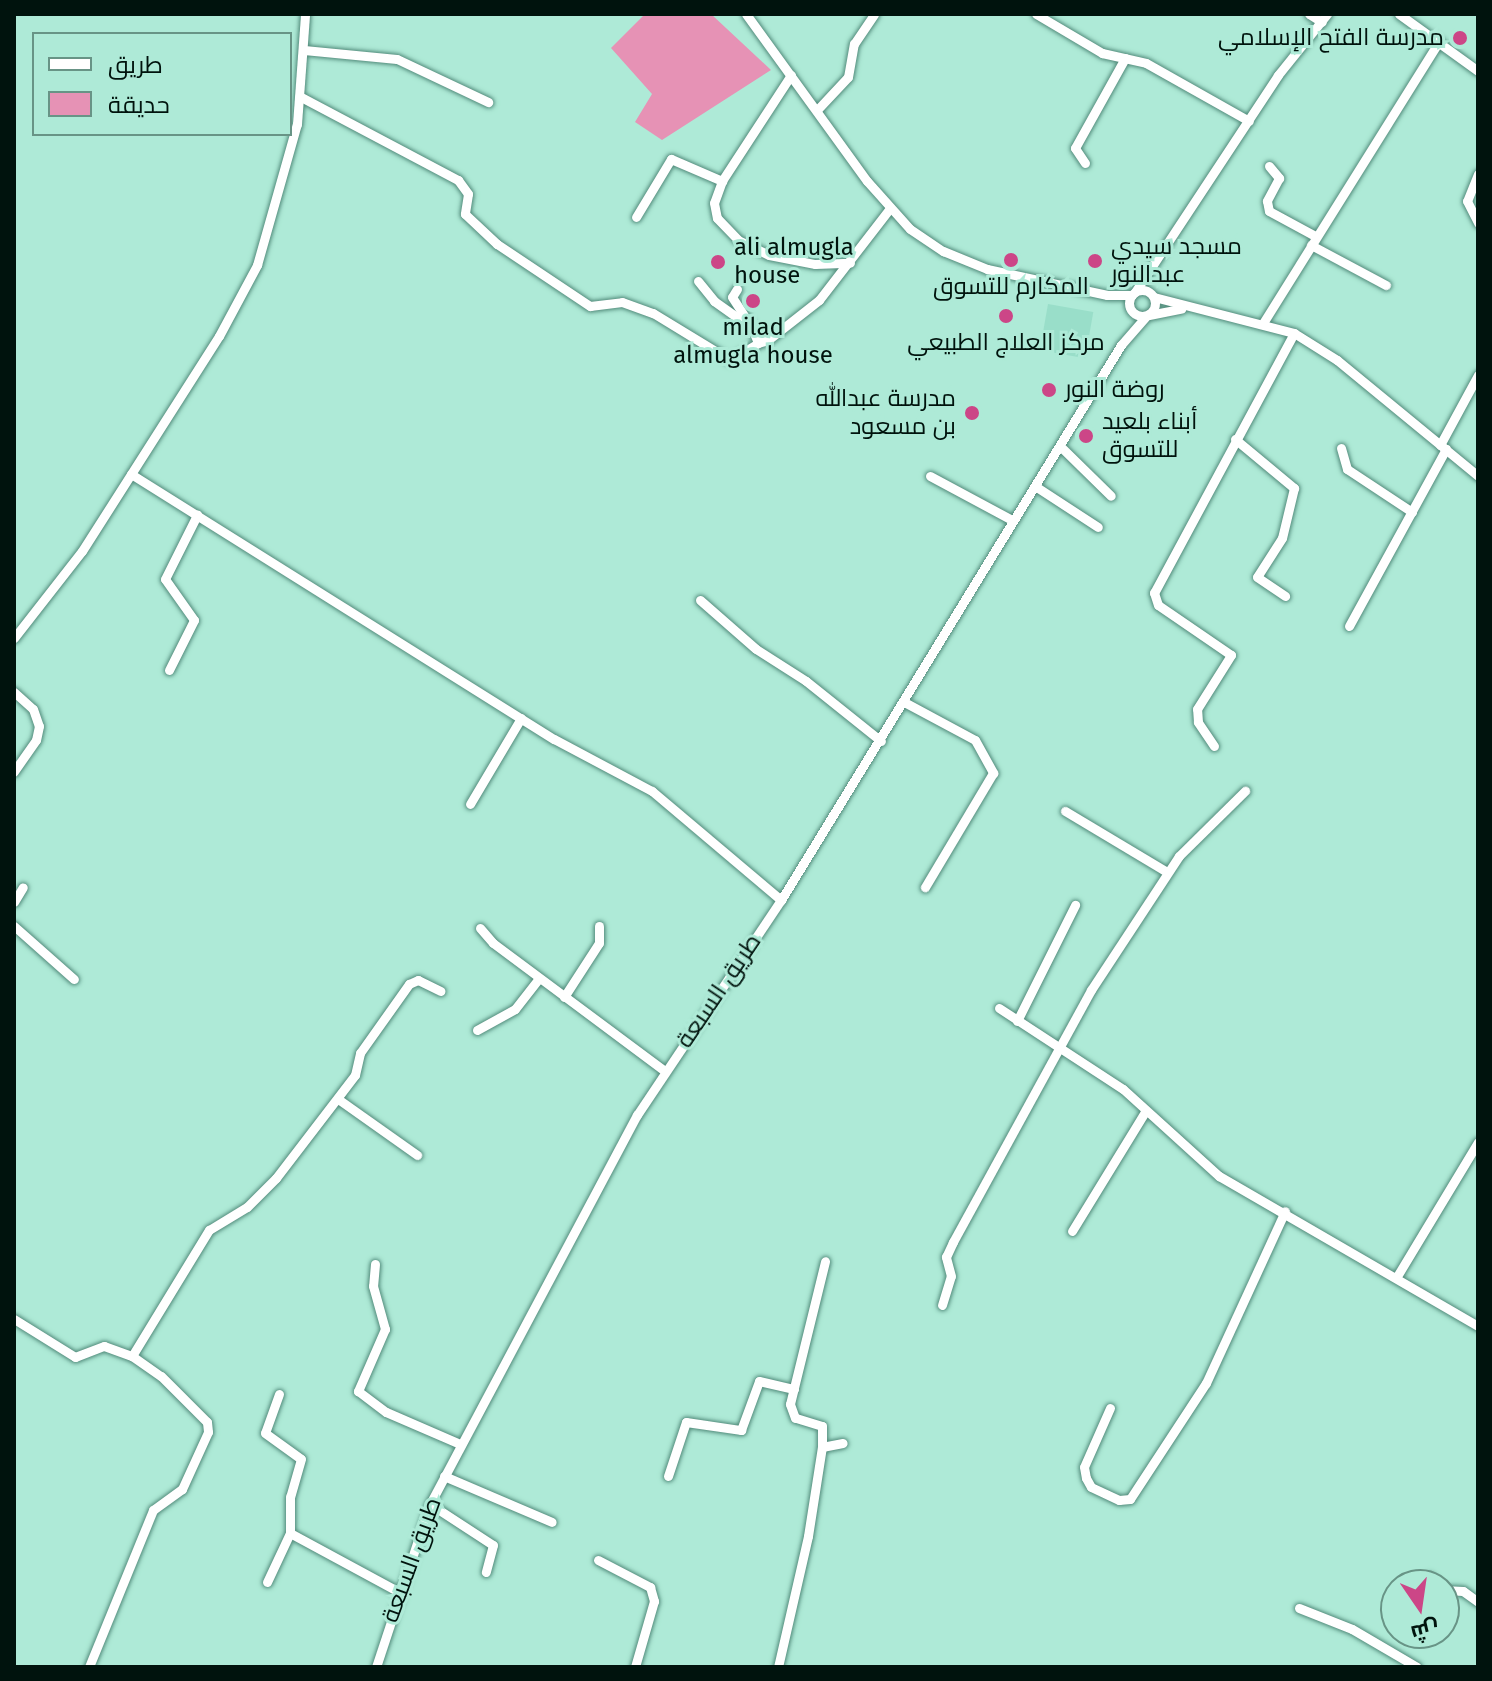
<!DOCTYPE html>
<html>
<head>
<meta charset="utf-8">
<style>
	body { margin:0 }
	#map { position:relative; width:1492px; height:1681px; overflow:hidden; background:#aeead7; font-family:"Fira Sans",Cairo,sans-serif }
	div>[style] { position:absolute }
	.built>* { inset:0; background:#99dec9; transform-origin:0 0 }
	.green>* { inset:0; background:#e692b5 }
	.roads { filter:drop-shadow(0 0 2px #528b7b) drop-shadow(0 0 2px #528b7b) }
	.minor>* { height:9px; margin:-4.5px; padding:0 4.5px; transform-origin:4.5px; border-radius:4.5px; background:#fff }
	.minor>.ring { margin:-4.5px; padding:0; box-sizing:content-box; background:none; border:9px solid #fff; border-radius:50% }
	.dots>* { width:22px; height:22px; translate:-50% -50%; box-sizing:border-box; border:4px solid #aeead7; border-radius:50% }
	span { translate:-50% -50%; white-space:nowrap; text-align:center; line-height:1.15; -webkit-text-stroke:6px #aeead7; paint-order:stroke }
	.poi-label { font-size:24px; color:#00130d }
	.right { translate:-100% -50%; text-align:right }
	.left { translate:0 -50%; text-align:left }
	.street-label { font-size:24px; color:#00130d }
	.frame { position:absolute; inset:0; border:16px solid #00130d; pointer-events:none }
	.legend { position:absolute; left:32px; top:32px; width:260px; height:104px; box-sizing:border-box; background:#aeead7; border:2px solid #689486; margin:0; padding:10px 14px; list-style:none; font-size:24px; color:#00130d }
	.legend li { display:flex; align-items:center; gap:16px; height:40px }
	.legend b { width:40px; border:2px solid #689486 }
	.north { position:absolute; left:1380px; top:1569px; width:80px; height:80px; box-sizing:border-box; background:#aeead7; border:2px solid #689486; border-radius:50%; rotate:167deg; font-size:22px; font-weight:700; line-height:32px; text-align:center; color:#00130d }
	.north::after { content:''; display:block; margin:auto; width:28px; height:36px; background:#cc4687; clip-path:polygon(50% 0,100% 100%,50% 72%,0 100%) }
</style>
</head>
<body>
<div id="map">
	<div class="built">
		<div style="left:1048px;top:304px;width:46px;height:47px;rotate:10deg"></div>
	</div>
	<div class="green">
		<div style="clip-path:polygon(645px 14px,711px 14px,771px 70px,662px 140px,635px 122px,652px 94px,611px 48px)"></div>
	</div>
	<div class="roads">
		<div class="minor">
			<div style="left:746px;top:14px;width:206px;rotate:54.1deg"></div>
			<div style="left:867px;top:181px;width:64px;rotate:48.1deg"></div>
			<div style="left:910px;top:229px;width:40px;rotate:34deg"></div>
			<div style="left:943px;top:251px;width:48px;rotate:22.2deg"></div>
			<div style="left:987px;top:269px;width:123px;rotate:12.2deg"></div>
			<div style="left:1107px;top:295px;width:25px"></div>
			<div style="left:1036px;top:14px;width:77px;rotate:30.6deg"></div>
			<div style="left:1102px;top:53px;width:45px;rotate:12.8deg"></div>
			<div style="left:1146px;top:63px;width:118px;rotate:29.4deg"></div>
			<div style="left:1309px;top:14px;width:15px;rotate:32deg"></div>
			<div style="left:1399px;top:14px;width:97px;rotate:35.8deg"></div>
			<div style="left:304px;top:50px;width:93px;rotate:5.5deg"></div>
			<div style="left:397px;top:59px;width:101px;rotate:25.3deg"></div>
			<div style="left:791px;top:75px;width:126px;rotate:123.1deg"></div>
			<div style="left:722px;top:181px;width:23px;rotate:110deg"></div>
			<div style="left:714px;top:203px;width:15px;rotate:79deg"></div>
			<div style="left:717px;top:218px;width:30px;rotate:46deg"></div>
			<div style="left:738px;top:240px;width:34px;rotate:26deg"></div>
			<div style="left:769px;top:255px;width:47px;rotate:11.1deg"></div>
			<div style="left:815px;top:264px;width:35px;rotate:-2deg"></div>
			<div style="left:301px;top:97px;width:178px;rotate:27.9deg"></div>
			<div style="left:458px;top:180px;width:17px;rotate:54deg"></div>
			<div style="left:468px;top:194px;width:20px;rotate:99deg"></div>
			<div style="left:465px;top:214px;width:44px;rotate:43.2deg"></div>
			<div style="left:497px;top:244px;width:112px;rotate:33.7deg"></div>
			<div style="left:590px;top:306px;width:32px;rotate:-7deg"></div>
			<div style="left:622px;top:302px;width:33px;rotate:20deg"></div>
			<div style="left:653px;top:313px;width:90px;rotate:31.4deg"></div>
			<div style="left:730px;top:360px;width:33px;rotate:-31deg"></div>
			<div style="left:817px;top:110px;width:45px;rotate:-46.8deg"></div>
			<div style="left:848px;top:77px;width:34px;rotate:-80deg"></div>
			<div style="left:854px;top:44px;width:36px;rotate:-56deg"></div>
			<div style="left:1085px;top:163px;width:18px;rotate:-124deg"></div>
			<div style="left:1075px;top:148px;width:103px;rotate:-60.9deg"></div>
			<div style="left:1269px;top:166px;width:16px;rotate:50deg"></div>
			<div style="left:1279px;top:178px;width:26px;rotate:118deg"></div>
			<div style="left:1267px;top:201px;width:10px;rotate:79deg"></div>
			<div style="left:1269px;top:211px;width:52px;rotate:28.5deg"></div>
			<div style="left:1478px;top:174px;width:29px;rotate:112deg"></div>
			<div style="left:1467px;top:201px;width:25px;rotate:63deg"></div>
			<div style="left:636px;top:217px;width:68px;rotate:-58.9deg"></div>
			<div style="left:671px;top:159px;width:56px;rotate:23.3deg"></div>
			<div style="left:1311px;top:245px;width:85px;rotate:28.1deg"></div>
			<div style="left:698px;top:281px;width:26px;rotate:51deg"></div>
			<div style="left:714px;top:301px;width:47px;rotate:35.4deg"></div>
			<div style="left:752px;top:328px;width:16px;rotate:68deg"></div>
			<div style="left:758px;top:343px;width:10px;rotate:-17deg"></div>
			<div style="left:768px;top:340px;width:65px;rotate:-38.1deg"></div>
			<div style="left:819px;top:300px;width:116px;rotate:-52.3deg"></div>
			<div style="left:737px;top:289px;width:9px;rotate:122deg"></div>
			<div style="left:732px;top:297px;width:37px;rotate:57deg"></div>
			<div class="ring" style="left:1129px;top:290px;width:17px;height:17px"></div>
			<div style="left:1135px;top:292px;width:260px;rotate:-56.6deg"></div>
			<div style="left:1278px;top:75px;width:78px;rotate:-51.2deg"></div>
			<div style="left:1154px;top:297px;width:145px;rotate:14.4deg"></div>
			<div style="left:1294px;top:333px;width:51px;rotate:32.1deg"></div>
			<div style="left:1337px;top:360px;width:183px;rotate:39.4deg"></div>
			<div style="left:1149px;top:315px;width:33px;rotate:-11deg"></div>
			<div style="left:1263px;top:323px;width:332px;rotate:-58deg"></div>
			<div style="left:1235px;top:439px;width:77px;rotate:39.7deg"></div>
			<div style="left:1294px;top:488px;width:51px;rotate:103.5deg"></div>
			<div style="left:1282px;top:538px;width:46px;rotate:122.7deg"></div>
			<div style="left:1257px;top:577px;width:34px;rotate:34deg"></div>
			<div style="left:1440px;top:445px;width:80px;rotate:-61.5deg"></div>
			<div style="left:1060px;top:446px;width:71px;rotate:44.4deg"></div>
			<div style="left:1341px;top:448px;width:22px;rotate:74deg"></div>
			<div style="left:1347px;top:469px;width:78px;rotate:33.5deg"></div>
			<div style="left:131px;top:474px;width:499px;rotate:32.1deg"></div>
			<div style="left:554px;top:739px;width:111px;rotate:28deg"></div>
			<div style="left:652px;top:791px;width:169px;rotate:40.2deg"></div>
			<div style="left:930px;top:476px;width:93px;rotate:28.2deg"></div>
			<div style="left:1035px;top:486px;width:75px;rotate:33.1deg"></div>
			<div style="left:700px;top:600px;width:74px;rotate:41.2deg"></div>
			<div style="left:756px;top:649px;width:59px;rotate:32.6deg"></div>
			<div style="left:806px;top:681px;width:96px;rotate:38.7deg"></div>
			<div style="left:1349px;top:626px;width:202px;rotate:-61.3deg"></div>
			<div style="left:14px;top:638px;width:110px;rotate:-52deg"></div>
			<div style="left:82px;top:551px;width:255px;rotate:-57.5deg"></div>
			<div style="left:219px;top:336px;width:81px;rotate:-61.8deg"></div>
			<div style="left:257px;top:265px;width:147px;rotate:-74.2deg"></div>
			<div style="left:297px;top:124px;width:110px;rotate:-85.8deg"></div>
			<div style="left:169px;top:670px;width:56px;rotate:-63.4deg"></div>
			<div style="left:194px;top:620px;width:50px;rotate:-125.3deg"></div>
			<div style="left:165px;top:579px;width:72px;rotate:-63.4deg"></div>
			<div style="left:14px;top:692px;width:25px;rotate:42deg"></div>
			<div style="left:33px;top:709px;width:18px;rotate:71deg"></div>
			<div style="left:39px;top:726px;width:14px;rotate:102deg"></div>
			<div style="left:36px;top:740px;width:39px;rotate:125deg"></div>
			<div style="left:906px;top:703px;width:78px;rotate:28.2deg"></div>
			<div style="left:975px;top:740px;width:38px;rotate:61deg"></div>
			<div style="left:993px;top:773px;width:133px;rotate:120.8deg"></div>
			<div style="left:1214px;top:746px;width:29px;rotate:-124deg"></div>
			<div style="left:1198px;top:722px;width:13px;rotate:-94deg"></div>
			<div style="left:1197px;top:709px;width:64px;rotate:-57.8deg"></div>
			<div style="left:1231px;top:655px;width:88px;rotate:-145.6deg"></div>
			<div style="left:1158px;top:605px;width:13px;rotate:-108deg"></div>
			<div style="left:1154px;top:593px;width:295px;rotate:-61.7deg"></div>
			<div style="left:470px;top:804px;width:100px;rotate:-59.3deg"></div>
			<div style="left:1065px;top:811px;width:119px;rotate:30.9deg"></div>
			<div style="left:14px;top:902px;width:17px;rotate:-59deg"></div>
			<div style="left:14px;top:926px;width:80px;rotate:41.5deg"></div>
			<div style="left:480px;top:928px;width:20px;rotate:49deg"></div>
			<div style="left:493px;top:943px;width:214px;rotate:36.7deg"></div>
			<div style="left:564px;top:997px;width:64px;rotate:-57.1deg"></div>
			<div style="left:599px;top:943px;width:17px;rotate:-90deg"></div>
			<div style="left:999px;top:1008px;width:148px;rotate:33.2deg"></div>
			<div style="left:1123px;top:1089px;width:130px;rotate:42.2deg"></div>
			<div style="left:1219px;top:1176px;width:299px;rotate:30.1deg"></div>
			<div style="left:1017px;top:1021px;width:130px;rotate:-63.4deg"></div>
			<div style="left:477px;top:1030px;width:43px;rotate:-28.9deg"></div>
			<div style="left:515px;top:1009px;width:39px;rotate:-52deg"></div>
			<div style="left:338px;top:1099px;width:97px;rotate:35.3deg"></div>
			<div style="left:1072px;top:1231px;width:140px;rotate:-58.5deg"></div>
			<div style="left:375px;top:1264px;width:22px;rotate:95deg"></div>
			<div style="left:373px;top:1286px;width:45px;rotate:74.4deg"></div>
			<div style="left:385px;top:1329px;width:68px;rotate:113.5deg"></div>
			<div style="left:358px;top:1391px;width:35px;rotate:37deg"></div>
			<div style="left:386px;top:1412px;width:81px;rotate:23.4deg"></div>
			<div style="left:1396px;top:1278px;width:159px;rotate:-58.9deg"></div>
			<div style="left:942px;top:1305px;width:30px;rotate:-73deg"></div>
			<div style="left:951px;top:1276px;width:20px;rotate:-105deg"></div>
			<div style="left:946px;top:1257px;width:17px;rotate:-65deg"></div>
			<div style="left:953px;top:1242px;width:287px;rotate:-61.3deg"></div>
			<div style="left:1091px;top:990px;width:160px;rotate:-56.7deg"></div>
			<div style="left:1179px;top:856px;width:93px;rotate:-44.6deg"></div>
			<div style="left:14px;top:1319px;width:72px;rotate:31.9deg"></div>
			<div style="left:75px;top:1357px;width:31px;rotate:-21deg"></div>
			<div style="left:104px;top:1346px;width:30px;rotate:20deg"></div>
			<div style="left:132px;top:1356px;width:35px;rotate:35deg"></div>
			<div style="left:161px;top:1376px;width:65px;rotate:45deg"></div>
			<div style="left:207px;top:1422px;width:10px;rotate:84deg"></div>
			<div style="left:208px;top:1432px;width:63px;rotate:114.5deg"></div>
			<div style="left:182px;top:1489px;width:36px;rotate:144deg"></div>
			<div style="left:153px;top:1510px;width:170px;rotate:112.2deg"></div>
			<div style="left:132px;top:1356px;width:148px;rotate:-58.6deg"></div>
			<div style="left:209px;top:1230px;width:44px;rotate:-31.2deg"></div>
			<div style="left:247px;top:1207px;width:41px;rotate:-45deg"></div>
			<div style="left:276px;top:1178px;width:130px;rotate:-52.5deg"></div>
			<div style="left:355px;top:1075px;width:23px;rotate:-77deg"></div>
			<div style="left:360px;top:1053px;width:85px;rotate:-54.6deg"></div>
			<div style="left:409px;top:984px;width:10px;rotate:-24deg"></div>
			<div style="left:418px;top:980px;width:25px;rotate:26deg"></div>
			<div style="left:279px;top:1394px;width:41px;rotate:109.7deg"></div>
			<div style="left:265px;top:1433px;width:44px;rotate:35.8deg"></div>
			<div style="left:301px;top:1459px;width:40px;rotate:106deg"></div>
			<div style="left:290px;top:1497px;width:36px;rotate:90deg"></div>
			<div style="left:1110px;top:1408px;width:64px;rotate:113.8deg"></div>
			<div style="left:1084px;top:1467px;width:11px;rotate:80deg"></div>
			<div style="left:1086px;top:1478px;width:10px;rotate:61deg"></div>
			<div style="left:1091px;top:1487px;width:31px;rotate:25deg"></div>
			<div style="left:1119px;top:1500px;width:11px;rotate:-5deg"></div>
			<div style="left:1130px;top:1499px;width:139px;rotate:-56.8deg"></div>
			<div style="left:1206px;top:1383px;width:189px;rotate:-65.3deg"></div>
			<div style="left:822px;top:1447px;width:21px;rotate:-90deg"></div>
			<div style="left:822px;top:1426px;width:28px;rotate:-163deg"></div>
			<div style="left:795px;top:1418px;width:15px;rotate:-110deg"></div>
			<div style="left:790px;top:1404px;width:147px;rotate:-76.2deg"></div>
			<div style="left:444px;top:1476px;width:117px;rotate:23.1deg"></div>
			<div style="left:668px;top:1476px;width:57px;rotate:-71.6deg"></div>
			<div style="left:686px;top:1422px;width:56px;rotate:8.3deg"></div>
			<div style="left:741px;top:1430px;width:52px;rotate:-69.8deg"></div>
			<div style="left:759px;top:1381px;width:36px;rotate:13deg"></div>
			<div style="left:430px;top:1504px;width:75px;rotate:33.1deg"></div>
			<div style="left:493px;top:1545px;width:28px;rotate:105deg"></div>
			<div style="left:598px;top:1560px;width:59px;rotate:27.4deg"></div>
			<div style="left:650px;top:1587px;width:15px;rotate:74deg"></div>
			<div style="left:654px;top:1601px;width:69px;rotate:106.1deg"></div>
			<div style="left:1429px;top:1577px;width:11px;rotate:45deg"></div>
			<div style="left:267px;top:1582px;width:54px;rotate:-64.9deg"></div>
			<div style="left:290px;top:1533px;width:124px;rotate:28.4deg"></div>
			<div style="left:1444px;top:1590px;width:19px;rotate:3deg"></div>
			<div style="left:1463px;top:1591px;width:19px;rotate:36deg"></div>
			<div style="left:1299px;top:1608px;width:57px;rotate:21.6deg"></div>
			<div style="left:1352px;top:1629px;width:75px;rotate:30.3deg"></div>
			<div style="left:376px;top:1667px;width:172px;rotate:-71.7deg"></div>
			<div style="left:430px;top:1504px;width:441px;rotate:-62deg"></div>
			<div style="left:637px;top:1115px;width:259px;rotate:-56.2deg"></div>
			<div style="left:781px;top:900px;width:651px;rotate:-58.51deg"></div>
			<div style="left:1121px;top:345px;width:37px;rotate:-49deg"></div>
			<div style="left:778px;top:1667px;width:134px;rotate:-77.1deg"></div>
			<div style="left:808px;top:1536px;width:90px;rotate:-81.1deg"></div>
			<div style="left:822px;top:1447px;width:21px;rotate:-11deg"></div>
		</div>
	</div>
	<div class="dots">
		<div style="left:1460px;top:38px;background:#cc4687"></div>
		<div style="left:1011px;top:260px;background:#cc4687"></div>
		<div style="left:1095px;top:261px;background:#cc4687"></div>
		<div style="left:718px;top:262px;background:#cc4687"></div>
		<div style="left:753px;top:301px;background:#cc4687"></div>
		<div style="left:1006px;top:316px;background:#cc4687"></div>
		<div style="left:1049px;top:390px;background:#cc4687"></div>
		<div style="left:972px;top:413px;background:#cc4687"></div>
		<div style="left:1086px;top:436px;background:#cc4687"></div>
	</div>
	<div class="poi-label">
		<span class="right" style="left:1444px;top:38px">مدرسة الفتح الإسلامي</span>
		<span class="left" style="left:1111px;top:261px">مسجد سيدي<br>عبدالنور</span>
		<span class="left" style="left:734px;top:262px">ali almugla<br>house</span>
		<span style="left:1011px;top:287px">المكارم للتسوق</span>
		<span style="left:753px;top:342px">milad<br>almugla house</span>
		<span style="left:1006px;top:343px">مركز العلاج الطبيعي</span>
		<span class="left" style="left:1065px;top:390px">روضة النور</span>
		<span class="right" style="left:956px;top:413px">مدرسة عبدالله<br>بن مسعود</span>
		<span class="left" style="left:1102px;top:436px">أبناء بلعيد<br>للتسوق</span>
	</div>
	<div class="street-label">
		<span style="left:719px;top:991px;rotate:-56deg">طريق السبعة</span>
		<span style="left:412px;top:1560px;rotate:-70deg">طريق السبعة</span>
	</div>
	<div class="frame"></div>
	<ul class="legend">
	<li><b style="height:10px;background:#fff"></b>طريق</li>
	<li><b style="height:22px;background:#e692b5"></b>حديقة</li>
	</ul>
	<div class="north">ش</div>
</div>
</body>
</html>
